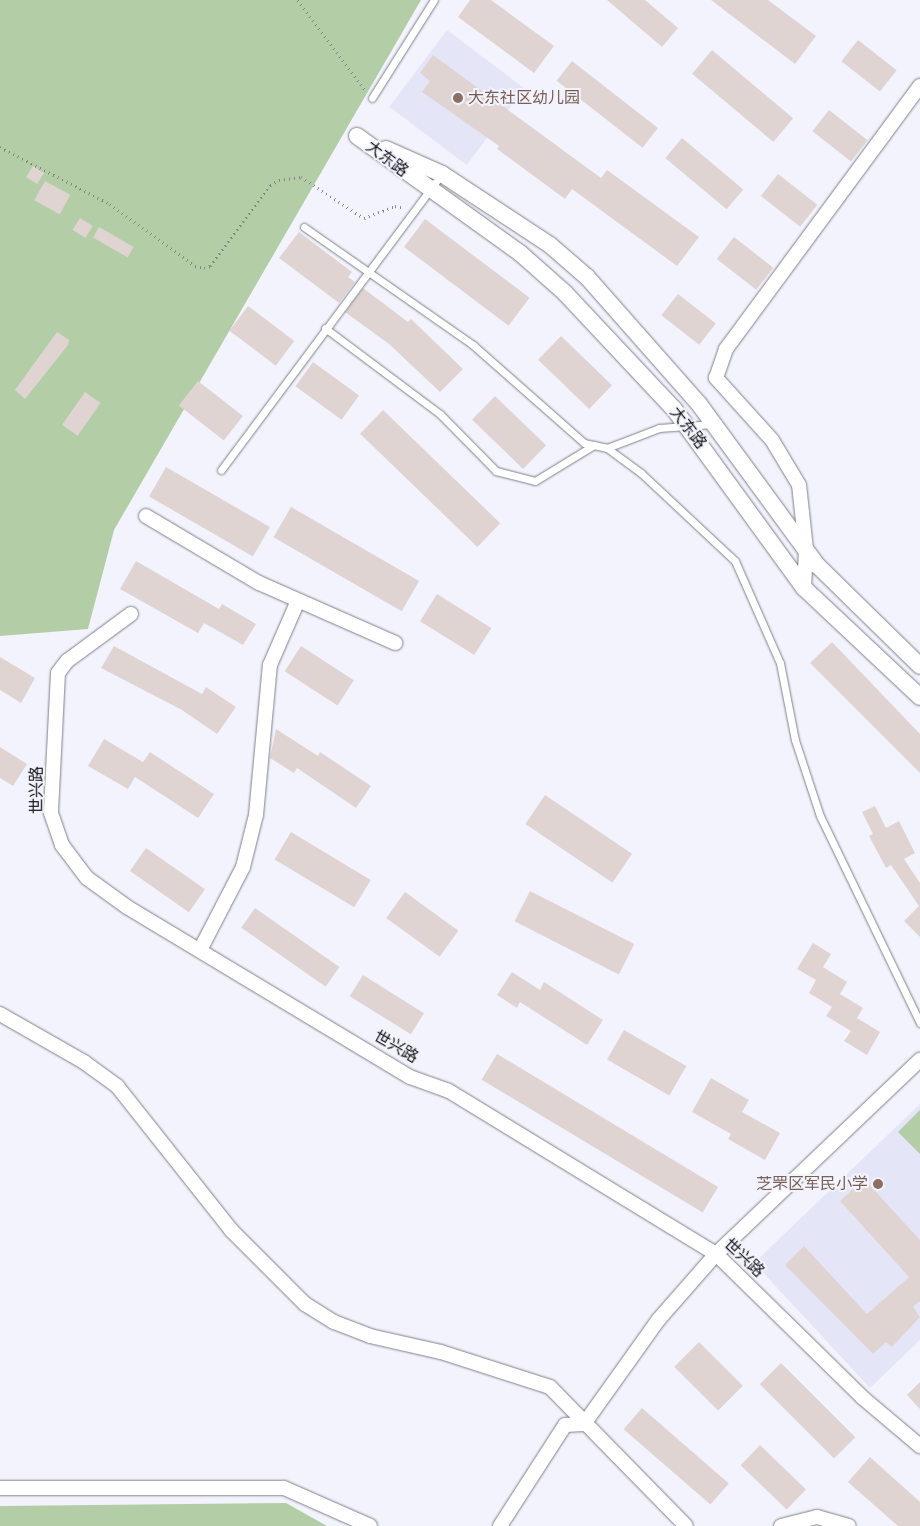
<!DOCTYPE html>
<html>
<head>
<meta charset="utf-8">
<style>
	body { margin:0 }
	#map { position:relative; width:920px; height:1526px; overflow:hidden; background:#f3f3fd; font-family:Karla,"Noto Sans SC",sans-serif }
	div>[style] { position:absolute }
	.built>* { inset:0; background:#e4e6f7; transform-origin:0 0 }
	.green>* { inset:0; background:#b3cea6 }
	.building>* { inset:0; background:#e0d4d3; transform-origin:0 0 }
	.path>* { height:2.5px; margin-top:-1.25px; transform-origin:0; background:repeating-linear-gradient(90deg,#83838a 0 1px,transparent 0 5px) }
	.roads { filter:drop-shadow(0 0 1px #7f8088) drop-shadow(0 0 1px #7f8088) }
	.service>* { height:7px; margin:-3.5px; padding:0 3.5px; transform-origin:3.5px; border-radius:3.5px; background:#fff }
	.minor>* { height:14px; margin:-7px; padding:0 7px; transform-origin:7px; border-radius:7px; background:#fff }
	.tertiary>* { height:16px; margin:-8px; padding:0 8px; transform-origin:8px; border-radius:8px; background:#fff }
	.dots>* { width:14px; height:14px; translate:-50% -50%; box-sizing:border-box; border:2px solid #f3f3fd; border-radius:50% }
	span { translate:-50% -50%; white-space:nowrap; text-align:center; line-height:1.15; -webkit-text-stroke:4px #f3f3fd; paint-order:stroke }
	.education-label { font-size:16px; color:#785e54 }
	.left { translate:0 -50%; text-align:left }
	.right { translate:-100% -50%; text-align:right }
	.street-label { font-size:16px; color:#19191c }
</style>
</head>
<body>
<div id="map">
	<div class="built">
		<div style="left:447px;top:30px;width:97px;height:96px;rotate:37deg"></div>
		<div style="clip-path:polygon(920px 1104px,920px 1340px,870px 1388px,754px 1263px)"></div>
	</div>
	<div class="green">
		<div style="clip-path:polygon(0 0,421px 0,114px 530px,88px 629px,0 636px)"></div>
		<div style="clip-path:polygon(920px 1110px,920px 1154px,898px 1132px)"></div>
		<div style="clip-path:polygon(286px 1503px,327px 1526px,0 1526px,0 1506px)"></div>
	</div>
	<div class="building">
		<div style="clip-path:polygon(470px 0,491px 0,554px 46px,534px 73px,458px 17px)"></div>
		<div style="clip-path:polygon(607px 0,645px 0,678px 28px,662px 47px)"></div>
		<div style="clip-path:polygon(711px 0,768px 0,816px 36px,795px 64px)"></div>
		<div style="left:858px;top:40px;width:49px;height:27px;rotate:38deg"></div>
		<div style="left:712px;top:50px;width:106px;height:31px;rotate:40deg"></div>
		<div style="clip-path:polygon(433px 55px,601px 178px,607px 170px,699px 237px,677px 266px,572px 189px,565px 199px,497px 149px,499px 146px,422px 92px,430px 81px,420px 73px)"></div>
		<div style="left:572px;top:61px;width:109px;height:25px;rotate:38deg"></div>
		<div style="left:829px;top:110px;width:49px;height:27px;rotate:38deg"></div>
		<div style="left:682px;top:138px;width:80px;height:26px;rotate:40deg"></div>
		<div style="left:33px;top:166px;width:13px;height:13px;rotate:32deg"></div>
		<div style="left:778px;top:174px;width:50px;height:28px;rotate:38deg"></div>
		<div style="left:45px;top:181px;width:29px;height:22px;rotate:29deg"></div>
		<div style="left:80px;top:218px;width:15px;height:14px;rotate:32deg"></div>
		<div style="left:425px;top:219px;width:131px;height:35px;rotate:37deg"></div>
		<div style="left:99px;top:227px;width:40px;height:12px;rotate:30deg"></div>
		<div style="clip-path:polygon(299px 232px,352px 272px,348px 277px,355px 282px,339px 303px,279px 258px)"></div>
		<div style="left:734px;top:237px;width:50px;height:28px;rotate:38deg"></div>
		<div style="clip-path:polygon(363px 288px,408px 322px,411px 319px,463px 369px,440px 392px,389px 344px,345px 312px)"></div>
		<div style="left:678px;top:294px;width:48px;height:27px;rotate:38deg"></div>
		<div style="left:248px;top:306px;width:58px;height:31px;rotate:37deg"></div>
		<div style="clip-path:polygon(57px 332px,69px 340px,68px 345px,25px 399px,15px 390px)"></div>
		<div style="left:561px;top:336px;width:71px;height:33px;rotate:44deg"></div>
		<div style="left:313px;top:362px;width:57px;height:30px;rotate:36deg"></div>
		<div style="left:198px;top:381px;width:57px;height:31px;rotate:38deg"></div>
		<div style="left:85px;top:392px;width:19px;height:40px;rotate:35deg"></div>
		<div style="left:495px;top:396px;width:71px;height:33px;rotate:44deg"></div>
		<div style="left:383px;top:410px;width:163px;height:33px;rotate:44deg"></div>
		<div style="left:166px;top:467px;width:120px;height:34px;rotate:30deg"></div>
		<div style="left:291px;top:507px;width:148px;height:35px;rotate:30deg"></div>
		<div style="clip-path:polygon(136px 561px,219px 609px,222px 604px,256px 624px,243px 645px,204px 623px,198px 633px,120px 589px)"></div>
		<div style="left:437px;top:594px;width:64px;height:32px;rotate:32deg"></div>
		<div style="clip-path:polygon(832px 642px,920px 734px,920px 773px,810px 663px)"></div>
		<div style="clip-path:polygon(114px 646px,202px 694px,206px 687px,236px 707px,217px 734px,182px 710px,101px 668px)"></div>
		<div style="left:301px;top:646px;width:63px;height:30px;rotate:33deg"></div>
		<div style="clip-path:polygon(0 657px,35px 678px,21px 703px,0 690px)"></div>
		<div style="clip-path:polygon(276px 729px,318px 756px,320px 752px,371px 786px,356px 808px,297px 768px,294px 773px,270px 758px)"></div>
		<div style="clip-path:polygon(104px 739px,143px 762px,150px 752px,214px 794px,198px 818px,135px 777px,128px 789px,88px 766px)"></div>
		<div style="clip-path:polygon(0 747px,27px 764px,13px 786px,0 778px)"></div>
		<div style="left:545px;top:795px;width:105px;height:35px;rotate:34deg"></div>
		<div style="clip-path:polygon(875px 806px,886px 828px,899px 821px,915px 853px,904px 859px,920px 883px,920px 937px,904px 921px,919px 906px,891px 865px,886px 868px,869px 836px,873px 834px,862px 812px)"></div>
		<div style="left:291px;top:832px;width:93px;height:32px;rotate:31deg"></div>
		<div style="left:146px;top:848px;width:72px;height:28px;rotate:35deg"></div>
		<div style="left:530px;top:891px;width:117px;height:34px;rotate:27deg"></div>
		<div style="left:405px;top:892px;width:66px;height:32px;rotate:36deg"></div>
		<div style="left:255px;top:908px;width:103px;height:24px;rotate:35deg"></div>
		<div style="clip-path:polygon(813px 943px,831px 954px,823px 967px,847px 982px,840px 994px,863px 1008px,857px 1018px,880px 1032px,867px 1055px,844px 1041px,851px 1031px,826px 1016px,832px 1007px,809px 993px,816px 980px,797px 969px)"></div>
		<div style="clip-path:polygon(512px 972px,540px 990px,544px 982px,603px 1020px,587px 1045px,520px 1002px,517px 1008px,497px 995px)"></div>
		<div style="left:363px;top:975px;width:72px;height:25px;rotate:32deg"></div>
		<div style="left:624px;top:1030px;width:72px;height:34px;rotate:30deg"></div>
		<div style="left:497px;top:1054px;width:258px;height:30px;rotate:31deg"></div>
		<div style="clip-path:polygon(711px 1078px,749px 1100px,742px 1112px,780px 1133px,765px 1160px,728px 1139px,731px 1134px,692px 1112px)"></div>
		<div style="clip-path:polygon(864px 1179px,920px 1240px,920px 1301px,913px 1307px,920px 1317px,892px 1347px,886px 1342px,873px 1354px,785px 1265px,804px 1246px,867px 1314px,909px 1277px,840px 1201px)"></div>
		<div style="left:699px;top:1342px;width:62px;height:35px;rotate:45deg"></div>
		<div style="left:781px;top:1363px;width:105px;height:30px;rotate:45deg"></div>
		<div style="clip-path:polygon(920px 1382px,920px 1409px,907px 1395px)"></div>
		<div style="left:642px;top:1408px;width:115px;height:28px;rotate:41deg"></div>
		<div style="left:760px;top:1445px;width:64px;height:28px;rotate:44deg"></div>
		<div style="clip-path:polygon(870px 1457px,920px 1502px,920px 1526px,898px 1526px,848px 1482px)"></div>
	</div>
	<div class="path">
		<div style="left:298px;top:0;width:114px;rotate:53.2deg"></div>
		<div style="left:0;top:147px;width:124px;rotate:27.4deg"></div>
		<div style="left:110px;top:204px;width:105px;rotate:36.1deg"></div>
		<div style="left:195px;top:266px;width:9px;rotate:13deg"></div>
		<div style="left:204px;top:268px;width:6px;rotate:-18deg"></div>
		<div style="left:210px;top:266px;width:101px;rotate:-53.5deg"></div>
		<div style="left:270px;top:185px;width:10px;rotate:-29deg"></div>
		<div style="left:279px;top:180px;width:22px;rotate:-8deg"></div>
		<div style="left:301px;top:177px;width:75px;rotate:33.1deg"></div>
		<div style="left:364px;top:218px;width:33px;rotate:-21deg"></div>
		<div style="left:395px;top:206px;width:9px;rotate:13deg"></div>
	</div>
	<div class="roads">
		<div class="service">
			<div style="left:372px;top:98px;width:116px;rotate:-57.7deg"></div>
			<div style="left:304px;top:227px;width:206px;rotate:34.9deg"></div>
			<div style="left:473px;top:345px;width:148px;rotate:41.4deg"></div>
			<div style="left:584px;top:443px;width:24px;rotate:12deg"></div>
			<div style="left:607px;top:448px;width:42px;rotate:36.3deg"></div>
			<div style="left:641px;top:473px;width:129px;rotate:43.1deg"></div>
			<div style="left:735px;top:561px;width:111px;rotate:66.2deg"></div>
			<div style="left:780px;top:663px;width:78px;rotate:79deg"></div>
			<div style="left:795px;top:740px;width:80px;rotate:71.8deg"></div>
			<div style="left:820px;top:816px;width:230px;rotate:64.2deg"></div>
			<div style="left:325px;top:328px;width:144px;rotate:36.8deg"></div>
			<div style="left:440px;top:414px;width:80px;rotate:45.5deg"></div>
			<div style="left:496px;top:471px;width:40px;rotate:14.4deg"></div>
			<div style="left:535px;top:481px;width:69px;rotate:-31.4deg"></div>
			<div style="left:607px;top:448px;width:56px;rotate:-21deg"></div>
			<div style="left:659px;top:428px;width:54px;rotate:-4.2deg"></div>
			<div style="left:221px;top:470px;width:369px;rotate:-53.3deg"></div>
		</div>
		<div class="minor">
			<div style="left:146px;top:516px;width:131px;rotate:30.7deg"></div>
			<div style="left:259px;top:583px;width:149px;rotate:23.8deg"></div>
			<div style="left:804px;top:588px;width:39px;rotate:-87deg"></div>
			<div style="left:806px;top:549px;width:64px;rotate:-96.2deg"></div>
			<div style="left:799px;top:485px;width:52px;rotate:-121deg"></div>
			<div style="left:772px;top:440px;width:84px;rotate:-132.1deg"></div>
			<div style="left:716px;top:378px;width:31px;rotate:-71deg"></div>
			<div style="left:726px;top:349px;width:327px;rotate:-53.6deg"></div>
			<div style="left:131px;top:614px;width:79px;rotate:143.7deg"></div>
			<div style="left:67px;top:661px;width:15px;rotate:127deg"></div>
			<div style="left:58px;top:673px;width:140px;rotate:92.9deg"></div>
			<div style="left:51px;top:813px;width:34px;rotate:71deg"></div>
			<div style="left:62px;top:845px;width:41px;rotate:52.9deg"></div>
			<div style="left:87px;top:878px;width:49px;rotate:35.9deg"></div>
			<div style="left:127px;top:907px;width:330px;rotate:31deg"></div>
			<div style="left:410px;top:1077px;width:41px;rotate:19.7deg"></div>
			<div style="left:449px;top:1091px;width:313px;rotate:31.4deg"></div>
			<div style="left:716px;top:1254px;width:206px;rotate:44.4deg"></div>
			<div style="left:863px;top:1398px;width:75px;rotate:40.1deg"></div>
			<div style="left:200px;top:950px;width:93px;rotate:-62.6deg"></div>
			<div style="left:243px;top:867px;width:54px;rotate:-76deg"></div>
			<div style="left:256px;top:815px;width:151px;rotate:-84.7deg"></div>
			<div style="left:270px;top:665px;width:68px;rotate:-66.5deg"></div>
			<div style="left:0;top:1014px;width:97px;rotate:29.7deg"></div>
			<div style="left:84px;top:1062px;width:41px;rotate:36deg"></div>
			<div style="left:117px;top:1086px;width:184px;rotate:51.6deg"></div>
			<div style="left:231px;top:1230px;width:105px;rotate:45deg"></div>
			<div style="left:305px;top:1304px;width:34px;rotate:32deg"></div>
			<div style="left:334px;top:1322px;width:39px;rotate:21deg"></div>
			<div style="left:370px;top:1336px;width:73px;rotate:12.7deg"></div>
			<div style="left:441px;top:1352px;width:114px;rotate:17.8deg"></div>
			<div style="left:550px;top:1387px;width:194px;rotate:45.6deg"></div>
			<div style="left:0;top:1488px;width:284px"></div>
			<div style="left:284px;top:1488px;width:94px;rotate:23.8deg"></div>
			<div style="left:500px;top:1526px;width:120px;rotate:-57.2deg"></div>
			<div style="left:565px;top:1425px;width:19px;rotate:-3deg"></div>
			<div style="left:584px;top:1424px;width:129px;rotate:-54.5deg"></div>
			<div style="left:659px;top:1319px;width:86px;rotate:-48.8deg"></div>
			<div style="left:716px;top:1254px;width:282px;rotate:-43.6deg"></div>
			<div style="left:781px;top:1526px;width:37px;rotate:-14deg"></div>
			<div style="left:817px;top:1517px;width:33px;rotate:16deg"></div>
		</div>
		<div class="tertiary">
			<div style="left:357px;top:136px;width:201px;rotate:35.7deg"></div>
			<div style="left:520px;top:253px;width:60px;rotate:41.6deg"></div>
			<div style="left:565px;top:293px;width:159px;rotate:46.8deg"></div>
			<div style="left:674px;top:409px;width:221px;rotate:54deg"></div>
			<div style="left:804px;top:588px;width:159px;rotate:43.2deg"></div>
			<div style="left:386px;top:149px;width:61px;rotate:24.1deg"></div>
			<div style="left:442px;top:174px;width:129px;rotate:33.3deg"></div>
			<div style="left:550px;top:245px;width:49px;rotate:40.9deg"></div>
			<div style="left:587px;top:277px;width:169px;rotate:48.6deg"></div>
			<div style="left:699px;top:404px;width:200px;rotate:53.8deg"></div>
			<div style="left:817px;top:565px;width:144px;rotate:44.4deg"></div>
		</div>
	</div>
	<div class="dots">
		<div style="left:458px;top:98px;background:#8d6e63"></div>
		<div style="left:878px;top:1184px;background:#8d6e63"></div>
	</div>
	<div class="education-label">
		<span class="left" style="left:468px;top:98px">大东社区幼儿园</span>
		<span class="right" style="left:868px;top:1184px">芝罘区军民小学</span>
	</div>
	<div class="street-label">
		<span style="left:387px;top:159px;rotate:37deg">大东路</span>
		<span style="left:688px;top:428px;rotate:52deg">大东路</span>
		<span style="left:37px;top:790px;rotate:-90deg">世兴路</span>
		<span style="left:396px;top:1047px;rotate:30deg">世兴路</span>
		<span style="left:744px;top:1258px;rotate:43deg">世兴路</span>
	</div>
</div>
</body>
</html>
